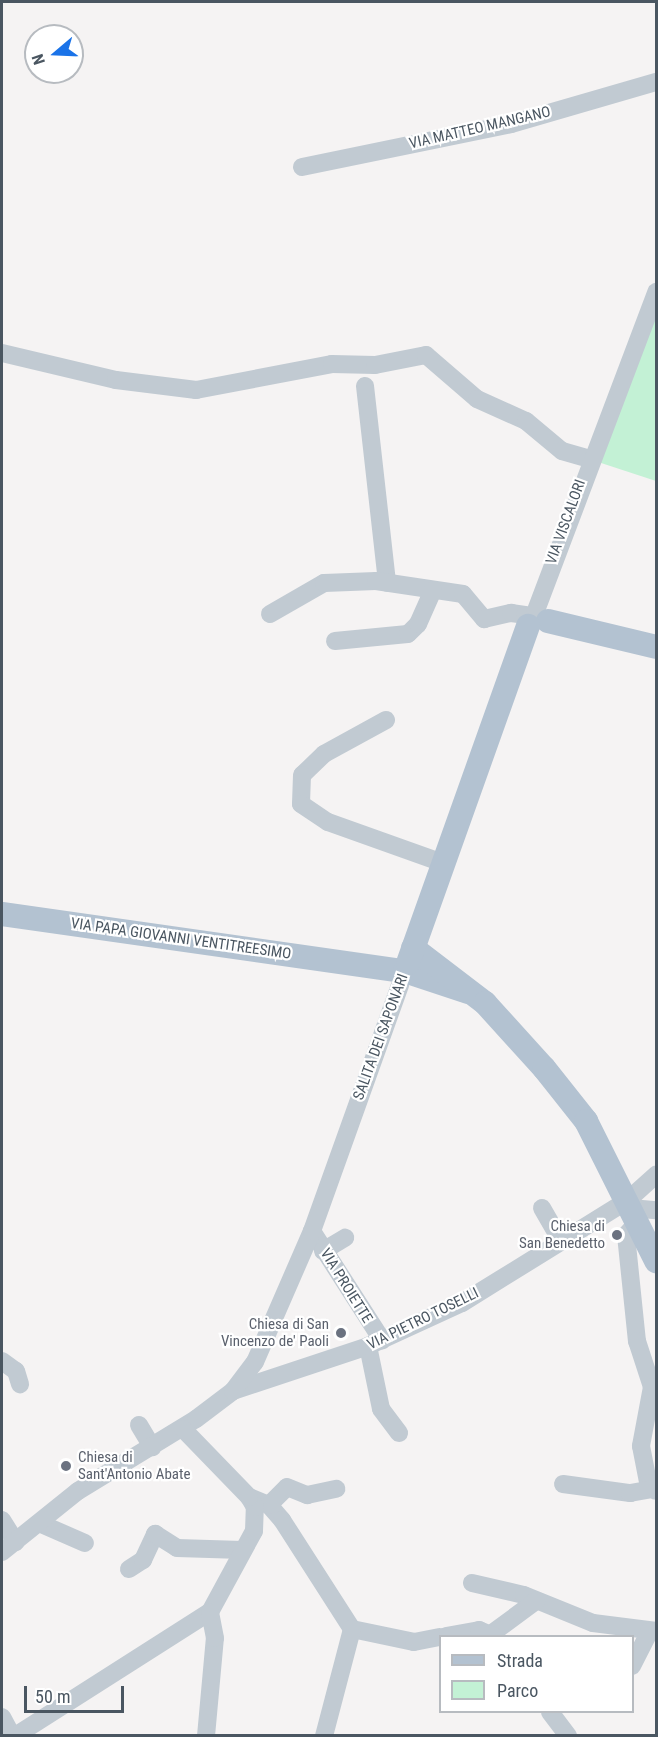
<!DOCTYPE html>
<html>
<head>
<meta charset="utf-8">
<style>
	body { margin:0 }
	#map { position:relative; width:658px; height:1737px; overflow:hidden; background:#f5f3f3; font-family:"Roboto Condensed",sans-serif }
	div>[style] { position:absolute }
	.green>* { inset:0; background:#c3f1d5 }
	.minor>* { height:18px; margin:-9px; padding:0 9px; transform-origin:9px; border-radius:9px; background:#c1cad2 }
	.major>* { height:24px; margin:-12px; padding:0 12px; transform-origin:12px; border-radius:12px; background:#b3c2d1 }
	.dots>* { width:16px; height:16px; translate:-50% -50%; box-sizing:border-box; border:3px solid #fff; border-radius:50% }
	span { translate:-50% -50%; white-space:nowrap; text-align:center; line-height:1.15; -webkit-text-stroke:4.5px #fff; paint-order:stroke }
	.street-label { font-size:15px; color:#4a5661 }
	.worship-label { font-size:15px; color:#5b616d }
	.right { translate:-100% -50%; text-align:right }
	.left { translate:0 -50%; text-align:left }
	.frame { position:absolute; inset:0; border:3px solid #4a5661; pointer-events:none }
	.legend { position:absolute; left:439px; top:1635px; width:195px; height:78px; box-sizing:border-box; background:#fff; border:2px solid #b7bbc0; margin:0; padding:8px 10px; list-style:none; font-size:18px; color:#4a5661 }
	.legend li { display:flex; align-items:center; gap:12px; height:30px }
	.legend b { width:30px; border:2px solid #b7bbc0 }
	.north { position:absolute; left:24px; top:24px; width:60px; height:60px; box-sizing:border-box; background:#fff; border:2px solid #b7bbc0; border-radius:50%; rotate:251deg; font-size:16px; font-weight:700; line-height:24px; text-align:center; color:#4a5661 }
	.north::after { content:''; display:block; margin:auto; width:21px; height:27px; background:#1a73e8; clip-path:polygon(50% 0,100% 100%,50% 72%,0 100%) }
	.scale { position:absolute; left:24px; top:1686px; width:100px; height:27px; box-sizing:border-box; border:3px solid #4a5661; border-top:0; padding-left:8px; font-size:18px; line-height:21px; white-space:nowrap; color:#4a5661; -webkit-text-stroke:4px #fff; paint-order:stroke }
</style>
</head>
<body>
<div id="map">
	<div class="green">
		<div style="clip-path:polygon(656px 302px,656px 481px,595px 461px)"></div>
	</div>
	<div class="minor">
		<div style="left:302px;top:167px;width:213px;rotate:-11.6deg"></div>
		<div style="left:511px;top:124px;width:151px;rotate:-16.2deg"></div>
		<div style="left:2px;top:353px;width:117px;rotate:13.3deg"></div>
		<div style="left:116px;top:380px;width:81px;rotate:7.1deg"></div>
		<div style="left:196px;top:390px;width:138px;rotate:-10.8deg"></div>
		<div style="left:332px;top:364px;width:43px;rotate:1.3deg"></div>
		<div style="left:375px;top:365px;width:52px;rotate:-11.1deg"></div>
		<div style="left:426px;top:355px;width:67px;rotate:40.8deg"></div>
		<div style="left:477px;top:399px;width:54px;rotate:24.2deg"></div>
		<div style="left:526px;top:421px;width:47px;rotate:39.8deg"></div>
		<div style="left:562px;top:451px;width:29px;rotate:16deg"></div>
		<div style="left:365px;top:386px;width:198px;rotate:83.6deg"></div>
		<div style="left:270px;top:614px;width:62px;rotate:-29.9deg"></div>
		<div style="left:324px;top:583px;width:52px;rotate:-2.2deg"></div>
		<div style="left:376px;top:581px;width:88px;rotate:8.5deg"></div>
		<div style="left:463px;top:594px;width:33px;rotate:50deg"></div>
		<div style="left:484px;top:619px;width:28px;rotate:-13deg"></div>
		<div style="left:511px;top:613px;width:14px;rotate:8deg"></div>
		<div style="left:525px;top:615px;width:9px;rotate:58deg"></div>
		<div style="left:532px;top:621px;width:352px;rotate:-69.3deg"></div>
		<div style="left:335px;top:641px;width:73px;rotate:-5.5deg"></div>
		<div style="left:408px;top:634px;width:14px;rotate:-45deg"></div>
		<div style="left:418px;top:624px;width:37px;rotate:-66deg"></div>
		<div style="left:386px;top:720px;width:71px;rotate:151.3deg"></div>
		<div style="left:324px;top:754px;width:30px;rotate:136deg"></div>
		<div style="left:302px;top:775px;width:29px;rotate:92deg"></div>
		<div style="left:301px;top:804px;width:32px;rotate:34deg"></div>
		<div style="left:328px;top:822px;width:122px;rotate:19.6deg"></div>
		<div style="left:542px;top:1208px;width:38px;rotate:60deg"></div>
		<div style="left:631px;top:1208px;width:25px;rotate:5deg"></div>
		<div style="left:636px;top:1224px;width:15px;rotate:132deg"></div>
		<div style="left:626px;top:1235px;width:107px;rotate:84.1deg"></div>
		<div style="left:637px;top:1341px;width:48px;rotate:71.9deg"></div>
		<div style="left:652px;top:1387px;width:60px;rotate:100.6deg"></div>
		<div style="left:641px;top:1446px;width:38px;rotate:79deg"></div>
		<div style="left:648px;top:1483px;width:11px;rotate:45deg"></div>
		<div style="left:312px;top:1231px;width:130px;rotate:57.3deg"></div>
		<div style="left:323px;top:1251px;width:26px;rotate:-31deg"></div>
		<div style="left:368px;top:1346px;width:64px;rotate:78.3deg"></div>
		<div style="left:381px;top:1409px;width:30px;rotate:53deg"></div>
		<div style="left:2px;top:1361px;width:17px;rotate:36deg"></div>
		<div style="left:16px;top:1371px;width:14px;rotate:73deg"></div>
		<div style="left:233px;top:1391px;width:142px;rotate:-18.4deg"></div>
		<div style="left:368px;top:1346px;width:103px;rotate:-24.6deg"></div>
		<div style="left:462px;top:1303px;width:195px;rotate:-31.8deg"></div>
		<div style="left:628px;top:1200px;width:38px;rotate:-42deg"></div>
		<div style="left:139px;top:1425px;width:26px;rotate:59deg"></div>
		<div style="left:563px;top:1484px;width:68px;rotate:7.7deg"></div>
		<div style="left:630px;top:1493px;width:23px;rotate:-10deg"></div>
		<div style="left:249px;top:1497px;width:22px;rotate:22deg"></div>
		<div style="left:269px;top:1505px;width:20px;rotate:49deg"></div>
		<div style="left:282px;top:1520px;width:130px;rotate:57.3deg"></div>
		<div style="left:352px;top:1629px;width:63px;rotate:11.8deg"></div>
		<div style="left:414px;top:1642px;width:26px;rotate:-11deg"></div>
		<div style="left:269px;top:1505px;width:25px;rotate:-45deg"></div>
		<div style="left:287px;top:1487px;width:22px;rotate:22deg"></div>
		<div style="left:307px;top:1495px;width:30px;rotate:-12deg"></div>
		<div style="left:2px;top:1520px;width:26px;rotate:58deg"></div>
		<div style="left:39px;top:1523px;width:50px;rotate:23.5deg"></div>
		<div style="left:2px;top:1552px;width:97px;rotate:-38.8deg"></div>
		<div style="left:78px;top:1491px;width:138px;rotate:-31.4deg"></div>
		<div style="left:196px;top:1419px;width:46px;rotate:-37.1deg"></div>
		<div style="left:233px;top:1391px;width:36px;rotate:-53deg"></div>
		<div style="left:255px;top:1362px;width:143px;rotate:-66.5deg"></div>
		<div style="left:312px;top:1231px;width:261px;rotate:-70.3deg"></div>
		<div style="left:129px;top:1569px;width:17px;rotate:-33deg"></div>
		<div style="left:143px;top:1560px;width:29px;rotate:-65deg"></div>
		<div style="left:155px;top:1534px;width:26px;rotate:32deg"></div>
		<div style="left:177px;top:1548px;width:65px;rotate:1.8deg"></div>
		<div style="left:472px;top:1583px;width:53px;rotate:13deg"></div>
		<div style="left:524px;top:1595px;width:74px;rotate:22.1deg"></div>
		<div style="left:593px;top:1623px;width:64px;rotate:7.2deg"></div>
		<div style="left:491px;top:1634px;width:56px;rotate:-36.3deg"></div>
		<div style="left:446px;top:1636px;width:34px;rotate:-10deg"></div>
		<div style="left:479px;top:1630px;width:16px;rotate:22deg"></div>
		<div style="left:632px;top:1666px;width:39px;rotate:-63deg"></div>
		<div style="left:550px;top:1712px;width:30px;rotate:53deg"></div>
		<div style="left:2px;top:1717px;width:21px;rotate:62deg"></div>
		<div style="left:15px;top:1736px;width:231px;rotate:-32.5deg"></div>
		<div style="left:210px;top:1612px;width:92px;rotate:-61.5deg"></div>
		<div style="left:254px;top:1531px;width:24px;rotate:-88deg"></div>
		<div style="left:255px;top:1507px;width:12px;rotate:-121deg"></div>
		<div style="left:249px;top:1497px;width:95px;rotate:-134.1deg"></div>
		<div style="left:206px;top:1736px;width:98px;rotate:-84.8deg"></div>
		<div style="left:215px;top:1638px;width:26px;rotate:-101deg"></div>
		<div style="left:324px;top:1736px;width:111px;rotate:-75.3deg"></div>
	</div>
	<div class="major">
		<div style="left:548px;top:621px;width:111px;rotate:13.5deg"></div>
		<div style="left:2px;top:914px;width:407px;rotate:8.1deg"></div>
		<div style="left:405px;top:971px;width:66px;rotate:18.4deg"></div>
		<div style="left:413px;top:948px;width:91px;rotate:37.4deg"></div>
		<div style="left:485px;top:1003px;width:88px;rotate:47.8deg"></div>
		<div style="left:544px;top:1068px;width:68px;rotate:51.6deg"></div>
		<div style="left:586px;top:1121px;width:157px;rotate:63.4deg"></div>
		<div style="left:408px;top:963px;width:358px;rotate:-70.4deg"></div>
	</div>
	<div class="dots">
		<div style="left:617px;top:1235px;background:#6b7280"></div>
		<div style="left:341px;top:1333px;background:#6b7280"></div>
		<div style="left:66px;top:1466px;background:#6b7280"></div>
	</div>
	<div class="street-label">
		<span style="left:480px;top:128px;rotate:-13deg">VIA MATTEO MANGANO</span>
		<span style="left:566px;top:522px;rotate:-70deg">VIA VISCALORI</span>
		<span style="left:181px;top:939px;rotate:8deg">VIA PAPA GIOVANNI VENTITREESIMO</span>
		<span style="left:381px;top:1037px;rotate:-70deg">SALITA DEI SAPONARI</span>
		<span style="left:346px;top:1286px;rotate:58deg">VIA PROIETTE</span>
		<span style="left:423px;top:1319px;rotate:-26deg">VIA PIETRO TOSELLI</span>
	</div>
	<div class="worship-label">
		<span class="right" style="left:605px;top:1235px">Chiesa di<br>San Benedetto</span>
		<span class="right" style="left:329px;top:1333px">Chiesa di San<br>Vincenzo de' Paoli</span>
		<span class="left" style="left:78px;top:1466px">Chiesa di<br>Sant'Antonio Abate</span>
	</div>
	<div class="frame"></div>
	<ul class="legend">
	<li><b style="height:8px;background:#b3c2d1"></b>Strada</li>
	<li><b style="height:16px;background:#c3f1d5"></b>Parco</li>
	</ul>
	<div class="north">N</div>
	<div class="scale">50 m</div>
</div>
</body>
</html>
